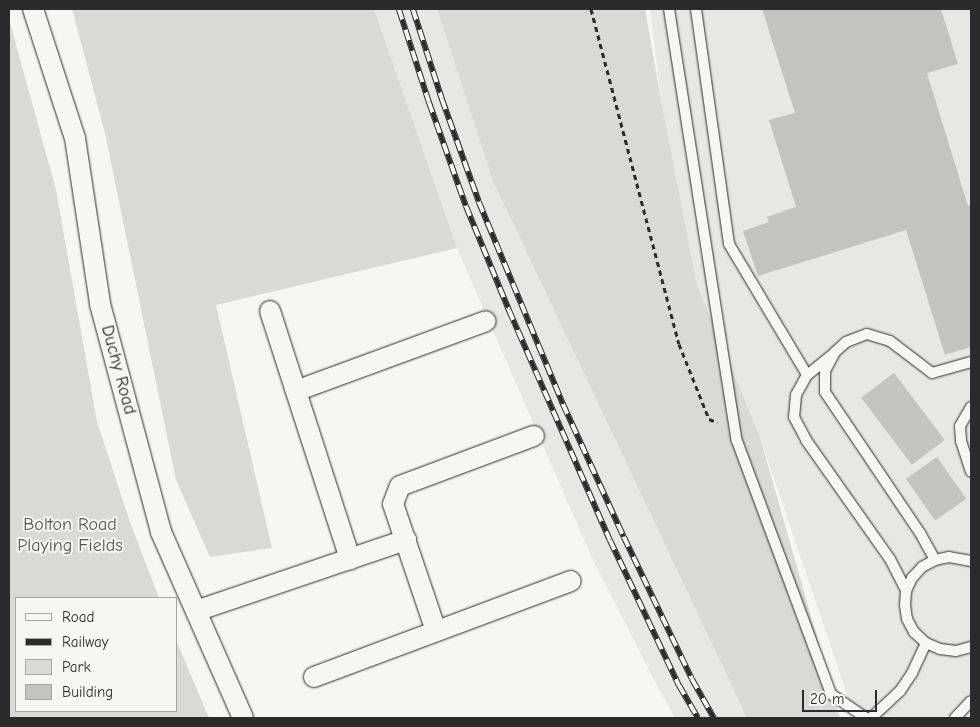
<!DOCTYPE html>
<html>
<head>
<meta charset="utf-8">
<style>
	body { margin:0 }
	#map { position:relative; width:980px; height:727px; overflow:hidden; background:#f6f6f2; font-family:"Comic Neue",sans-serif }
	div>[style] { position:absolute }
	.built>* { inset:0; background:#e7e7e3 }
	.green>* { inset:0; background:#d9d9d5 }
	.building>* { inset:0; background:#c3c3c0; transform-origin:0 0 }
	.path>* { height:3px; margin-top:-1.5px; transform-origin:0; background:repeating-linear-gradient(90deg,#2b2b2b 0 5px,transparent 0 9px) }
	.roads { filter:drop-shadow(0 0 1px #2b2b2b) drop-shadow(0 0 1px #2b2b2b) }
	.service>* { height:10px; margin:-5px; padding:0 5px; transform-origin:5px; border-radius:5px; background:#f6f6f2 }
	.minor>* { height:20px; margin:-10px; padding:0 10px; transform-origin:10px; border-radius:10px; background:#f6f6f2 }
	.rail>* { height:5.5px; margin-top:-2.75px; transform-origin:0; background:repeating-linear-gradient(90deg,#f6f6f2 0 11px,#2b2b2b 0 22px); box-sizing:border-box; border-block:1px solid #2b2b2b }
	span { translate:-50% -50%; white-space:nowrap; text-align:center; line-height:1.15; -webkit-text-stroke:4px #f6f6f2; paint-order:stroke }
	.street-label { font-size:18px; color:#2b2b2b }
	.park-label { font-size:18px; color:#565656 }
	.frame { position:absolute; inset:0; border:10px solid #2b2b2b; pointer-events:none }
	.legend { position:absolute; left:15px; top:597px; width:162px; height:115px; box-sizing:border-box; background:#f6f6f2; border:1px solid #a5a5a2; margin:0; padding:6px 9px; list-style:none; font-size:15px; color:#2b2b2b }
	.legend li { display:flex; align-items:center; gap:10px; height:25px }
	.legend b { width:25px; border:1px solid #a5a5a2 }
	.scale { position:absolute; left:802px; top:690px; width:75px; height:22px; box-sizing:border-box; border:2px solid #2b2b2b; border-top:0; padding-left:6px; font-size:15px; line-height:18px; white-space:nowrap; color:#2b2b2b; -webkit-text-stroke:4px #f6f6f2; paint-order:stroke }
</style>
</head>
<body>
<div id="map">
	<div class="built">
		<div style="clip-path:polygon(374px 9px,437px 9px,493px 181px,747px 718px,675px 718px,651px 674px,592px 558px,457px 248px)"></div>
		<div style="clip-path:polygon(650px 9px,971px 9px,971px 718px,855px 718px,760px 437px,697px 285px,661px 100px)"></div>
	</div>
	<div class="green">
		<div style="clip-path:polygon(72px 9px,374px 9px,457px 248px,216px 305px,272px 548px,210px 557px,176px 480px,105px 133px)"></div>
		<div style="clip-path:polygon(437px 9px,645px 9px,661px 100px,697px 285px,760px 437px,840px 718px,747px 718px,493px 181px)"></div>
		<div style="clip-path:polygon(9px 19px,56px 190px,97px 422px,130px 522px,159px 598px,16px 598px,16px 711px,176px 711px,176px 640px,209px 718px,9px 718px)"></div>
	</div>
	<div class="building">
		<div style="clip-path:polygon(762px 9px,941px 9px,958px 64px,927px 73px,968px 206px,971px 205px,971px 347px,945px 355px,906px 230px,758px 276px,743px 231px,769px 222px,767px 217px,796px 207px,769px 120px,795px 113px)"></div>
		<div style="left:894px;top:373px;width:84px;height:41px;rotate:53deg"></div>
		<div style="left:937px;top:457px;width:51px;height:38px;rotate:55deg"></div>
	</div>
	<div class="path">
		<div style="left:591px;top:9px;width:346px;rotate:75.3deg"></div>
		<div style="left:679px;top:344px;width:81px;rotate:68.2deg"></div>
		<div style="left:709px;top:419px;width:9px;rotate:21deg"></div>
	</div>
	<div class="roads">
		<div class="service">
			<div style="left:669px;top:9px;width:437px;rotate:81.1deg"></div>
			<div style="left:737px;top:441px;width:270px;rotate:69.6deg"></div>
			<div style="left:831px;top:694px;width:42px;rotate:34.4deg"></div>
			<div style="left:696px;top:9px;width:237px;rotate:82deg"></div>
			<div style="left:729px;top:244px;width:152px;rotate:59.2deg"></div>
			<div style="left:832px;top:355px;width:32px;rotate:141deg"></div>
			<div style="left:807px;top:375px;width:23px;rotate:119deg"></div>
			<div style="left:796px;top:395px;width:22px;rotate:95deg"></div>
			<div style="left:794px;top:417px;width:26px;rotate:62deg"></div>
			<div style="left:806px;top:440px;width:146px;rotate:54.8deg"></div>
			<div style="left:890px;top:559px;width:36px;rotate:63deg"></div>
			<div style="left:971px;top:407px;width:22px;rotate:120deg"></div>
			<div style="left:960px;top:426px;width:15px;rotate:86deg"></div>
			<div style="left:961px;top:441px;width:32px;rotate:72deg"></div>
			<div style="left:935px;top:560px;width:31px;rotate:-119deg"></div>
			<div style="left:920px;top:533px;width:170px;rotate:-124deg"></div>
			<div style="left:825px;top:392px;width:21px;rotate:-90deg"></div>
			<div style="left:825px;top:371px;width:21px;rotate:-62deg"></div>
			<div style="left:835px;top:352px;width:15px;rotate:-42deg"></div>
			<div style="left:846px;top:342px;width:22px;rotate:-21deg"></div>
			<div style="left:867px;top:334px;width:24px;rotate:17deg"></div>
			<div style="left:890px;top:341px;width:53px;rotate:37.3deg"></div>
			<div style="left:932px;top:373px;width:41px;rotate:-15.8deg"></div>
			<div style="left:971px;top:561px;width:22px;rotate:-170deg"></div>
			<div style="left:949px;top:557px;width:14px;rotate:168deg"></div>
			<div style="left:935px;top:560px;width:15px;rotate:152deg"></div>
			<div style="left:922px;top:567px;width:15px;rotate:132deg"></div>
			<div style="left:912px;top:578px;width:14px;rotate:115deg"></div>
			<div style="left:906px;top:591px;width:14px;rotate:94deg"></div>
			<div style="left:905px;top:605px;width:14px;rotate:82deg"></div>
			<div style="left:907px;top:619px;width:15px;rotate:62deg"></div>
			<div style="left:914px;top:632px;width:16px;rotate:43deg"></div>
			<div style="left:926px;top:643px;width:15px;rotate:23deg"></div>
			<div style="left:940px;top:649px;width:16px;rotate:7deg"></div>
			<div style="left:956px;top:651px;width:16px;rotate:-15deg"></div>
			<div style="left:871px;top:718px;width:40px;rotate:-43deg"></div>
			<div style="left:900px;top:691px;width:22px;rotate:-56deg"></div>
			<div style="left:912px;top:673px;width:33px;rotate:-65deg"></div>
			<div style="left:955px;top:718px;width:23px;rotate:-47deg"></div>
		</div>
		<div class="minor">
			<div style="left:33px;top:9px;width:136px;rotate:72deg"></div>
			<div style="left:75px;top:138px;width:168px;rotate:81.4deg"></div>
			<div style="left:100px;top:304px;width:236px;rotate:75deg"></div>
			<div style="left:161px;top:532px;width:203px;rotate:66.2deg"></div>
			<div style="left:270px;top:311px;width:261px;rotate:72.1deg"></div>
			<div style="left:296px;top:391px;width:202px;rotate:-20.2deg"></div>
			<div style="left:196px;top:611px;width:222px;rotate:-18.7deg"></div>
			<div style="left:436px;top:631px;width:134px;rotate:-108.7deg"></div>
			<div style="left:393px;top:504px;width:19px;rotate:-69deg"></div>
			<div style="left:400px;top:486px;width:143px;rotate:-20.5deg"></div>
			<div style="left:314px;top:677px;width:274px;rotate:-20.5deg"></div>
		</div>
	</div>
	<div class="rail">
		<div style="left:399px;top:9px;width:98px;rotate:72.1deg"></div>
		<div style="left:429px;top:102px;width:110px;rotate:70.4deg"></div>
		<div style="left:466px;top:206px;width:113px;rotate:67.5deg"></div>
		<div style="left:509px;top:310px;width:251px;rotate:66.3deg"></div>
		<div style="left:610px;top:540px;width:161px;rotate:64.6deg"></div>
		<div style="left:679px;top:685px;width:38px;rotate:60deg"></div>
		<div style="left:413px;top:9px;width:95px;rotate:72.1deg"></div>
		<div style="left:442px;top:99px;width:109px;rotate:70.2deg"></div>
		<div style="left:479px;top:202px;width:219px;rotate:67.4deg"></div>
		<div style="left:563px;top:404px;width:146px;rotate:65.4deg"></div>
		<div style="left:624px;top:537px;width:157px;rotate:64.4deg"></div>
		<div style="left:692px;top:679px;width:45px;rotate:60.6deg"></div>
	</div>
	<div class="street-label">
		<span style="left:118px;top:370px;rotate:75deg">Duchy Road</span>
	</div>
	<div class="park-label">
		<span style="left:70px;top:536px">Bolton Road<br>Playing Fields</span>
	</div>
	<div class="frame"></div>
	<ul class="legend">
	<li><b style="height:6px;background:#f6f6f2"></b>Road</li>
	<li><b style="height:6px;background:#2b2b2b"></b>Railway</li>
	<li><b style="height:14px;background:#d9d9d5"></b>Park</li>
	<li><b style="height:14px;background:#c3c3c0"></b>Building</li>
	</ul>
	<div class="scale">20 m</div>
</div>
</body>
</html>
